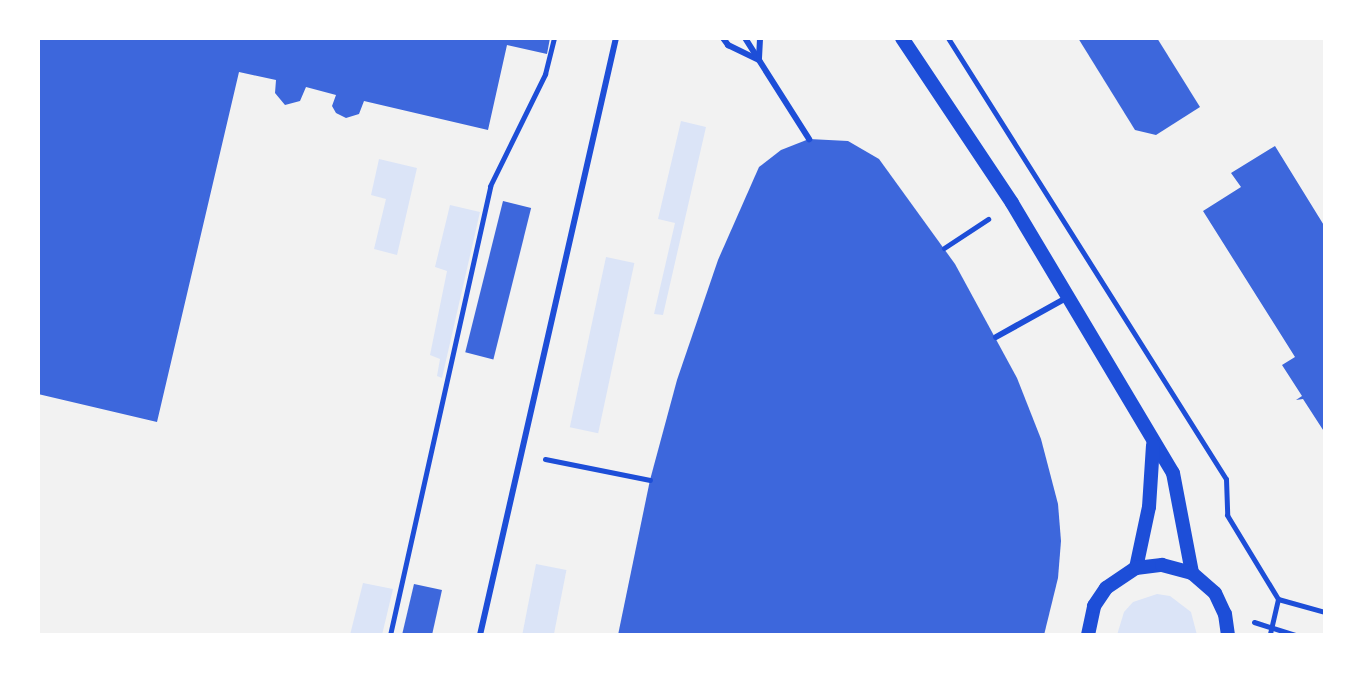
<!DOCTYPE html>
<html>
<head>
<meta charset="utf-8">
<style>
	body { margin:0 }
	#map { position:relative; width:1363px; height:673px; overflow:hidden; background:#f2f2f2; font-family:Montserrat,sans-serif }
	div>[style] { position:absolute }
	.green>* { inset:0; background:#dbe4f7; transform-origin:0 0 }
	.building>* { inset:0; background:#3d67dc; transform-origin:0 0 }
	.path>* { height:5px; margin:-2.5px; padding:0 2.5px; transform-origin:2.5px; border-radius:2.5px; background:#1d4ed8 }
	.service>* { height:6px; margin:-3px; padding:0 3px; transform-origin:3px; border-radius:3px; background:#1d4ed8 }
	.tertiary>* { height:14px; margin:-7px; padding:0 7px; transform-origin:7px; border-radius:7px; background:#1d4ed8 }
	span { translate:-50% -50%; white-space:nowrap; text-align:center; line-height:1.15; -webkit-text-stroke:6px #fff; paint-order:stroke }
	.frame { position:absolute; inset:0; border:40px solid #fff; pointer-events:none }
</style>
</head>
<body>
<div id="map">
	<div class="green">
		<div style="clip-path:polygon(681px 121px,706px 127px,663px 315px,654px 314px,675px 223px,658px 219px)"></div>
		<div style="clip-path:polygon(379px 159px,417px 168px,397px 255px,374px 249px,386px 199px,371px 195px)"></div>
		<div style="clip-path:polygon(450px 205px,480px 212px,442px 378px,437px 376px,440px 359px,430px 355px,447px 271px,435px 267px)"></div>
		<div style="left:606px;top:257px;width:29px;height:174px;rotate:12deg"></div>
		<div style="left:536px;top:564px;width:31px;height:73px;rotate:11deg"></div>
		<div style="clip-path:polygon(363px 583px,393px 589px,382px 635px,350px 635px)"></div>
		<div style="clip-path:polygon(1157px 594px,1170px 596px,1191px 612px,1197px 635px,1117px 635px,1124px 612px,1133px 602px)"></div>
	</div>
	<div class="building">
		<div style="clip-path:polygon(38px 38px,550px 38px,547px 54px,507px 45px,488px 130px,364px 101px,359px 114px,346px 118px,336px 113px,332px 106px,336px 95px,306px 87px,300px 101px,285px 105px,275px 93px,276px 80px,239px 72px,157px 422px,38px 394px)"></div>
		<div style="clip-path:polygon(1078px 38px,1157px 38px,1200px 107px,1156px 135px,1135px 130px)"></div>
		<div style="clip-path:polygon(809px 139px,848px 141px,879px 159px,955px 264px,1017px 378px,1041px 439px,1058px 504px,1061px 541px,1058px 578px,1044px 635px,618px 635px,650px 480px,677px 380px,718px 260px,759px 167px,781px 150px)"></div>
		<div style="clip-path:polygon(1275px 146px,1325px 227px,1325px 433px,1303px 399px,1296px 400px,1302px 396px,1282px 365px,1295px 357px,1203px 211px,1241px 187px,1231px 173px)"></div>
		<div style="left:503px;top:201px;width:29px;height:156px;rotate:14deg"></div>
		<div style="clip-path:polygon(414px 584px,442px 590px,432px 635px,402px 635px)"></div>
	</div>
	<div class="path">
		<div style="left:948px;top:38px;width:521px;rotate:57.77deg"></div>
		<div style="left:1226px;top:479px;width:36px;rotate:88deg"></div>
		<div style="left:1227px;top:515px;width:98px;rotate:58.7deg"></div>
		<div style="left:1278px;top:599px;width:37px;rotate:103deg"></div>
		<div style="left:944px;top:248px;width:53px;rotate:-33.4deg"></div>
		<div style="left:545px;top:459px;width:107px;rotate:11.3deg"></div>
		<div style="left:1278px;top:599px;width:49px;rotate:15.5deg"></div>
		<div style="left:1254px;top:622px;width:43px;rotate:17.6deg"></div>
		<div style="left:390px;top:635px;width:460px;rotate:-77.4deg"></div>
		<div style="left:490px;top:186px;width:125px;rotate:-63.8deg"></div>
		<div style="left:545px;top:74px;width:37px;rotate:-76deg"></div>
	</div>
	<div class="service">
		<div style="left:723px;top:38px;width:9px;rotate:54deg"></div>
		<div style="left:728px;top:45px;width:34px;rotate:26deg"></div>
		<div style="left:745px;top:38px;width:120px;rotate:57.6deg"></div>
		<div style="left:759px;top:58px;width:20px;rotate:-87deg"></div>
		<div style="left:996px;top:337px;width:80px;rotate:-29.1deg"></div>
		<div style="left:480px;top:635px;width:612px;rotate:-77.17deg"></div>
	</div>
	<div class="tertiary">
		<div style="left:902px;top:38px;width:198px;rotate:56.3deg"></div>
		<div style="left:1012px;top:203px;width:314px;rotate:59.2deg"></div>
		<div style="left:1173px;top:473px;width:102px;rotate:79.2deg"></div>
		<div style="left:1136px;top:568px;width:62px;rotate:-78deg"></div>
		<div style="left:1149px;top:507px;width:62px;rotate:-86.3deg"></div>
		<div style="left:1088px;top:635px;width:30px;rotate:-78deg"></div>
		<div style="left:1094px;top:606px;width:22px;rotate:-56deg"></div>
		<div style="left:1106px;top:588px;width:36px;rotate:-34deg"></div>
		<div style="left:1136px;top:568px;width:26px;rotate:-7deg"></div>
		<div style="left:1162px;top:565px;width:31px;rotate:15deg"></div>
		<div style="left:1192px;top:573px;width:30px;rotate:41deg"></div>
		<div style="left:1215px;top:593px;width:23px;rotate:65deg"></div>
		<div style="left:1225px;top:614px;width:21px;rotate:82deg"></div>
	</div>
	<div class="frame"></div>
</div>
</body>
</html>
